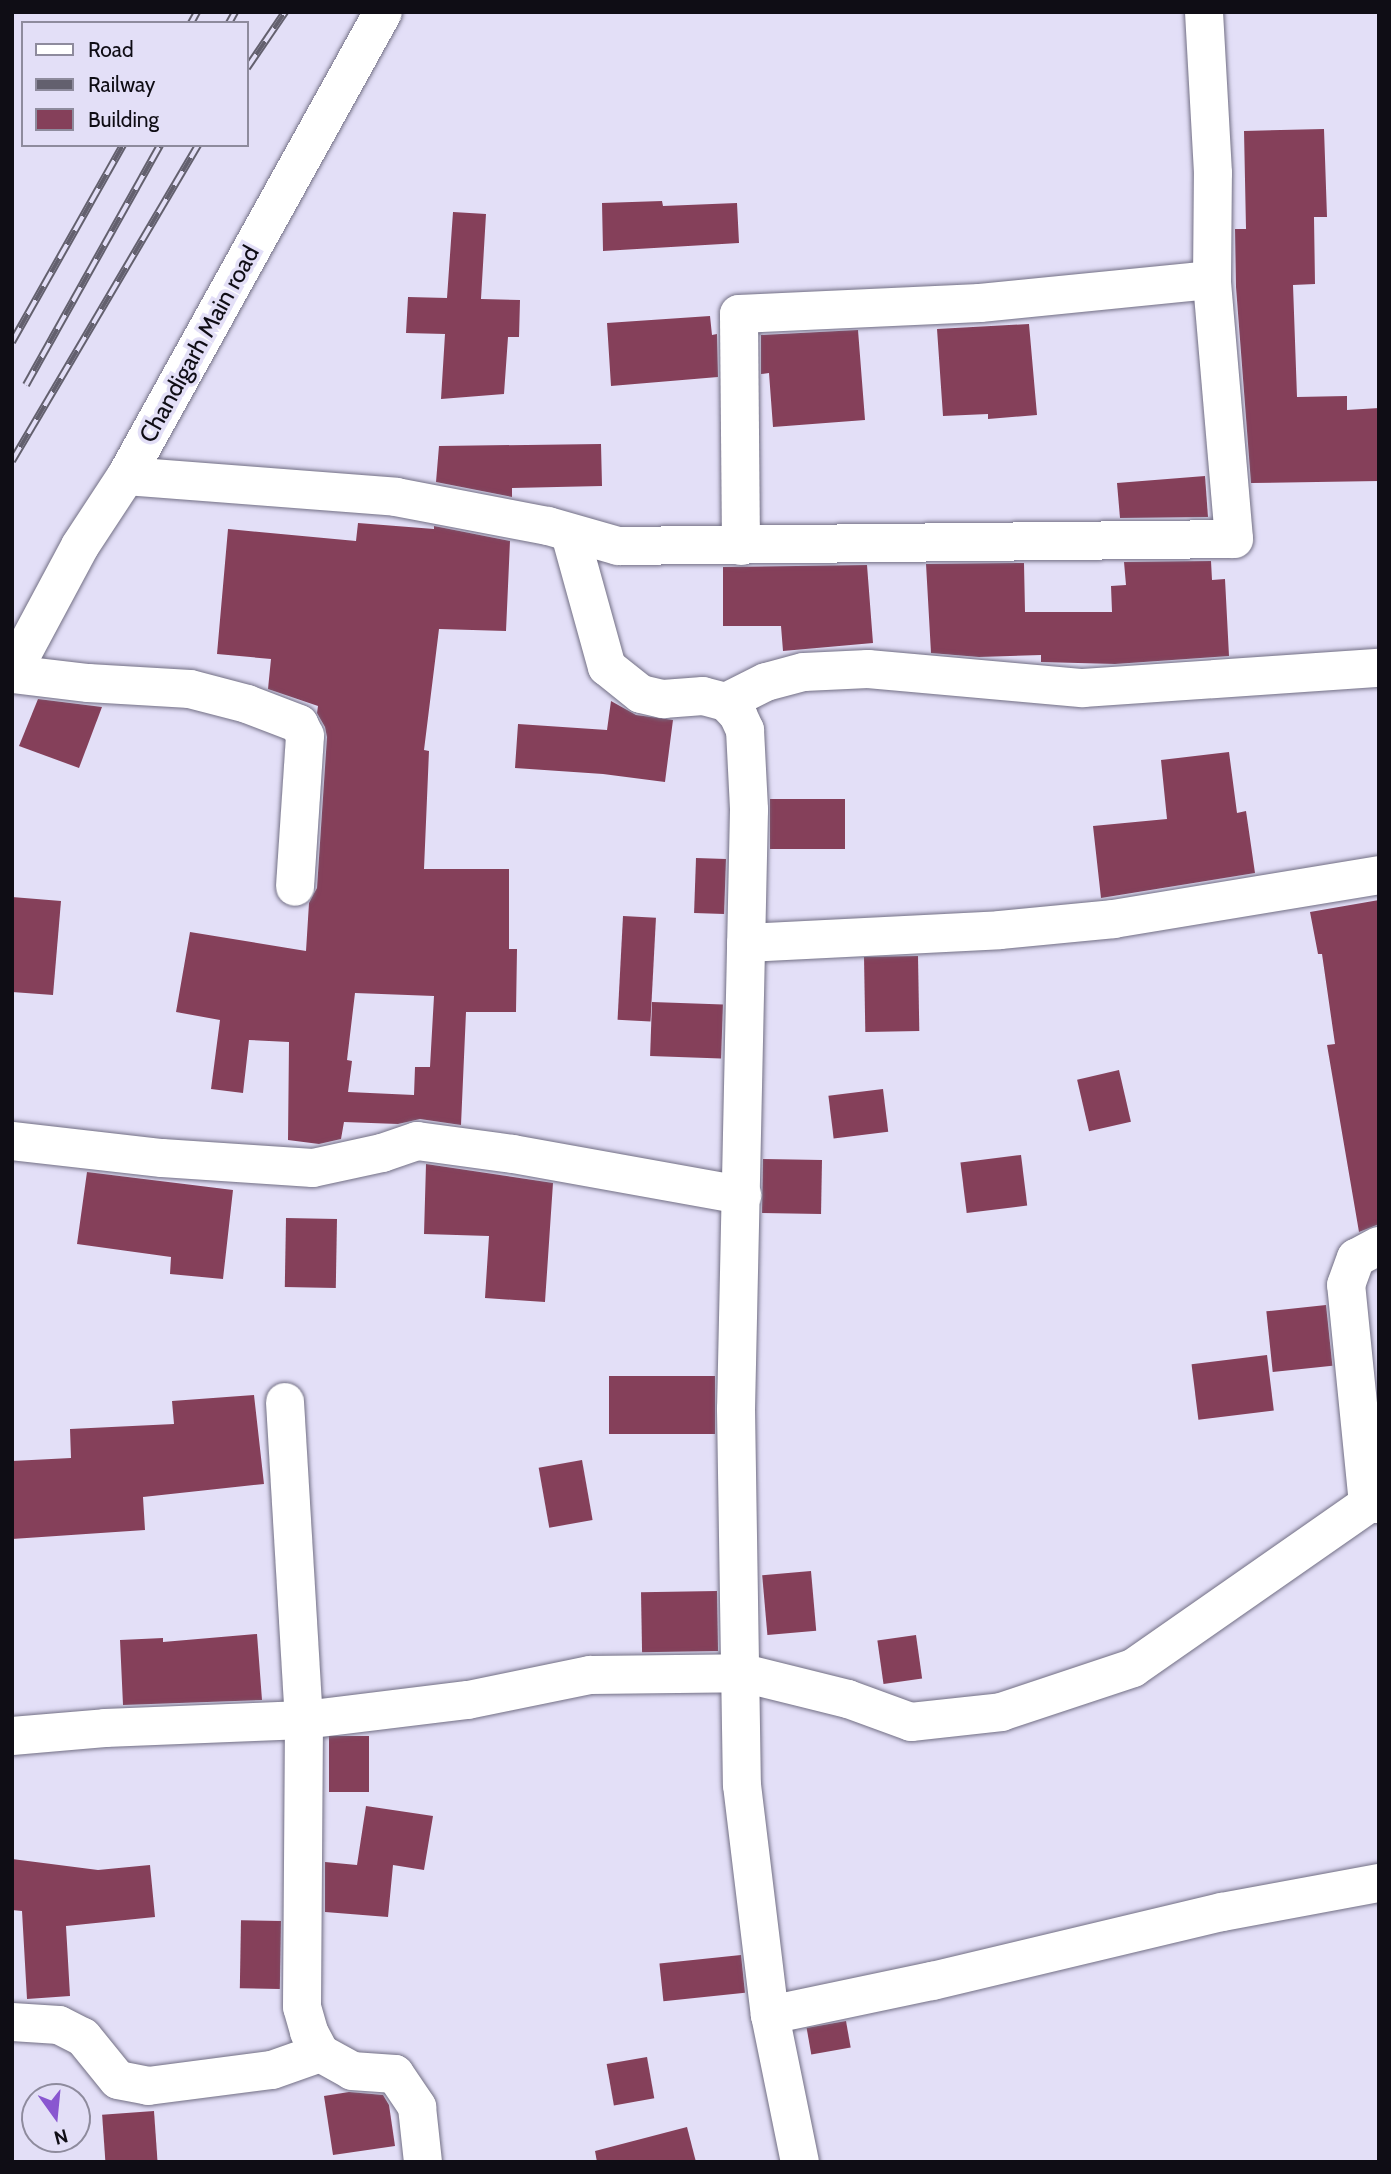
<!DOCTYPE html>
<html>
<head>
<meta charset="utf-8">
<style>
	body { margin:0 }
	#map { position:relative; width:1391px; height:2174px; overflow:hidden; background:#e3dff7; font-family:Cabin,sans-serif }
	div>[style] { position:absolute }
	.building>* { inset:0; background:#85405a; transform-origin:0 0 }
	.roads { filter:drop-shadow(0 0 2px #726f84) drop-shadow(0 0 2px #726f84) }
	.minor>* { height:38px; margin:-19px; padding:0 19px; transform-origin:19px; border-radius:19px; background:#fff }
	.rail>* { height:8px; margin-top:-4px; transform-origin:0; background:repeating-linear-gradient(90deg,#e3dff7 0 16px,#63606e 0 32px); box-sizing:border-box; border-block:2px solid #63606e }
	span { translate:-50% -50%; white-space:nowrap; text-align:center; line-height:1.15; -webkit-text-stroke:7px #e3dff7; paint-order:stroke }
	.street-label { font-size:24px; color:#0f0d15 }
	.frame { position:absolute; inset:0; border:14px solid #0f0d15; pointer-events:none }
	.legend { position:absolute; left:21px; top:21px; width:228px; height:126px; box-sizing:border-box; background:#e3dff7; border:2px solid #8e8b9d; margin:0; padding:9px 12px; list-style:none; font-size:21px; color:#0f0d15 }
	.legend li { display:flex; align-items:center; gap:14px; height:35px }
	.legend b { width:35px; border:2px solid #8e8b9d }
	.north { position:absolute; left:21px; top:2083px; width:70px; height:70px; box-sizing:border-box; background:#e3dff7; border:2px solid #8e8b9d; border-radius:50%; rotate:165deg; font-size:19px; font-weight:700; line-height:28px; text-align:center; color:#0f0d15 }
	.north::after { content:''; display:block; margin:auto; width:24px; height:32px; background:#8957d0; clip-path:polygon(50% 0,100% 100%,50% 72%,0 100%) }
</style>
</head>
<body>
<div id="map">
	<div class="building">
		<div style="clip-path:polygon(1324px 129px,1327px 217px,1314px 217px,1315px 284px,1293px 285px,1297px 397px,1347px 396px,1347px 410px,1379px 408px,1379px 481px,1251px 483px,1236px 287px,1235px 229px,1246px 229px,1244px 131px)"></div>
		<div style="clip-path:polygon(662px 201px,663px 206px,737px 203px,739px 243px,603px 251px,602px 203px)"></div>
		<div style="clip-path:polygon(453px 212px,486px 214px,481px 299px,520px 300px,519px 337px,508px 337px,504px 394px,441px 399px,445px 334px,406px 333px,408px 297px,447px 298px)"></div>
		<div style="clip-path:polygon(710px 316px,712px 335px,717px 334px,718px 377px,611px 386px,607px 323px)"></div>
		<div style="clip-path:polygon(1029px 324px,1037px 415px,988px 419px,988px 414px,943px 416px,937px 329px)"></div>
		<div style="clip-path:polygon(858px 330px,865px 420px,773px 427px,769px 373px,761px 374px,761px 335px)"></div>
		<div style="clip-path:polygon(601px 444px,602px 486px,512px 488px,512px 497px,436px 482px,439px 446px)"></div>
		<div style="clip-path:polygon(1205px 476px,1208px 517px,1120px 518px,1117px 483px)"></div>
		<div style="clip-path:polygon(evenodd,358px 523px,434px 529px,434px 526px,510px 541px,506px 631px,439px 629px,424px 750px,429px 751px,424px 869px,509px 869px,509px 949px,517px 949px,516px 1012px,466px 1012px,461px 1125px,420px 1119px,398px 1124px,344px 1122px,341px 1139px,319px 1144px,288px 1140px,289px 1042px,249px 1040px,243px 1093px,211px 1089px,220px 1020px,176px 1012px,190px 932px,306px 951px,309px 903px,317px 888px,327px 737px,325px 727px,317px 713px,318px 706px,268px 689px,271px 659px,217px 654px,228px 529px,356px 541px,358px 523px,355px 993px,434px 996px,430px 1067px,415px 1067px,414px 1095px,348px 1092px,352px 1061px,347px 1060px,355px 993px)"></div>
		<div style="clip-path:polygon(1211px 561px,1212px 580px,1225px 579px,1229px 656px,1115px 664px,1041px 662px,1041px 655px,979px 657px,931px 653px,926px 564px,1024px 563px,1025px 612px,1112px 612px,1111px 586px,1126px 585px,1124px 562px)"></div>
		<div style="clip-path:polygon(867px 565px,873px 643px,783px 651px,781px 626px,723px 626px,723px 567px)"></div>
		<div style="clip-path:polygon(38px 699px,102px 707px,79px 768px,19px 746px)"></div>
		<div style="clip-path:polygon(611px 701px,636px 715px,673px 720px,665px 782px,603px 774px,515px 768px,518px 724px,607px 730px)"></div>
		<div style="clip-path:polygon(1229px 752px,1237px 813px,1246px 811px,1255px 873px,1101px 898px,1093px 826px,1167px 819px,1161px 760px)"></div>
		<div style="left:770px;top:799px;width:75px;height:50px"></div>
		<div style="left:696px;top:858px;width:30px;height:55px;rotate:2deg"></div>
		<div style="clip-path:polygon(12px 897px,61px 901px,53px 995px,12px 992px)"></div>
		<div style="clip-path:polygon(1379px 900px,1379px 1224px,1359px 1232px,1327px 1045px,1335px 1044px,1322px 954px,1318px 954px,1310px 912px)"></div>
		<div style="left:623px;top:916px;width:33px;height:104px;rotate:3deg"></div>
		<div style="left:918px;top:956px;width:75px;height:54px;rotate:89deg"></div>
		<div style="left:652px;top:1002px;width:71px;height:54px;rotate:2deg"></div>
		<div style="left:1119px;top:1070px;width:53px;height:43px;rotate:77deg"></div>
		<div style="left:883px;top:1089px;width:43px;height:55px;rotate:83deg"></div>
		<div style="left:1021px;top:1155px;width:51px;height:61px;rotate:83deg"></div>
		<div style="left:763px;top:1159px;width:59px;height:54px;rotate:1deg"></div>
		<div style="clip-path:polygon(426px 1164px,553px 1183px,545px 1302px,485px 1298px,489px 1236px,424px 1234px)"></div>
		<div style="clip-path:polygon(87px 1172px,233px 1190px,223px 1279px,170px 1274px,171px 1257px,77px 1244px)"></div>
		<div style="left:286px;top:1218px;width:51px;height:69px;rotate:1deg"></div>
		<div style="left:1326px;top:1305px;width:61px;height:60px;rotate:84deg"></div>
		<div style="left:1267px;top:1355px;width:56px;height:76px;rotate:83deg"></div>
		<div style="left:715px;top:1376px;width:58px;height:106px;rotate:90deg"></div>
		<div style="clip-path:polygon(254px 1395px,264px 1484px,143px 1497px,145px 1530px,12px 1539px,12px 1461px,71px 1458px,70px 1429px,174px 1424px,172px 1401px)"></div>
		<div style="left:582px;top:1460px;width:61px;height:44px;rotate:80deg"></div>
		<div style="left:811px;top:1571px;width:60px;height:49px;rotate:85deg"></div>
		<div style="left:717px;top:1591px;width:60px;height:76px;rotate:89deg"></div>
		<div style="clip-path:polygon(257px 1634px,262px 1700px,123px 1705px,120px 1640px,163px 1638px,163px 1642px)"></div>
		<div style="left:916px;top:1635px;width:44px;height:39px;rotate:82deg"></div>
		<div style="left:369px;top:1736px;width:56px;height:40px;rotate:90deg"></div>
		<div style="clip-path:polygon(366px 1806px,433px 1816px,424px 1870px,393px 1865px,388px 1917px,325px 1912px,325px 1862px,357px 1865px)"></div>
		<div style="clip-path:polygon(12px 1859px,98px 1870px,150px 1865px,155px 1917px,66px 1926px,70px 1996px,27px 1999px,22px 1911px,12px 1910px)"></div>
		<div style="left:281px;top:1921px;width:68px;height:40px;rotate:91deg"></div>
		<div style="left:741px;top:1955px;width:38px;height:82px;rotate:84deg"></div>
		<div style="left:846px;top:2021px;width:27px;height:40px;rotate:80deg"></div>
		<div style="left:647px;top:2057px;width:42px;height:41px;rotate:80deg"></div>
		<div style="clip-path:polygon(349px 2092px,383px 2095px,389px 2105px,395px 2146px,333px 2155px,324px 2096px)"></div>
		<div style="left:154px;top:2111px;width:51px;height:52px;rotate:86deg"></div>
		<div style="clip-path:polygon(687px 2127px,696px 2162px,597px 2162px,595px 2151px)"></div>
	</div>
	<div class="roads">
		<div class="minor">
			<div style="left:126px;top:476px;width:271px;rotate:4.4deg"></div>
			<div style="left:396px;top:497px;width:155px;rotate:10.8deg"></div>
			<div style="left:548px;top:526px;width:73px;rotate:15.9deg"></div>
			<div style="left:618px;top:546px;width:616px;rotate:-0.65deg"></div>
			<div style="left:1234px;top:539px;width:260px;rotate:-94.9deg"></div>
			<div style="left:570px;top:534px;width:138px;rotate:74.5deg"></div>
			<div style="left:607px;top:667px;width:43px;rotate:38.5deg"></div>
			<div style="left:641px;top:694px;width:23px;rotate:13deg"></div>
			<div style="left:663px;top:699px;width:40px;rotate:-4.3deg"></div>
			<div style="left:703px;top:696px;width:24px;rotate:15deg"></div>
			<div style="left:726px;top:702px;width:18px;rotate:47deg"></div>
			<div style="left:738px;top:715px;width:17px;rotate:65deg"></div>
			<div style="left:745px;top:730px;width:80px;rotate:87.1deg"></div>
			<div style="left:749px;top:810px;width:599px;rotate:91.24deg"></div>
			<div style="left:736px;top:1409px;width:376px;rotate:89.1deg"></div>
			<div style="left:742px;top:1785px;width:232px;rotate:83.1deg"></div>
			<div style="left:770px;top:2015px;width:150px;rotate:78.5deg"></div>
			<div style="left:741px;top:546px;width:232px;rotate:-90.5deg"></div>
			<div style="left:739px;top:314px;width:241px;rotate:-2.6deg"></div>
			<div style="left:980px;top:303px;width:233px;rotate:-5.7deg"></div>
			<div style="left:1212px;top:280px;width:107px;rotate:-89.5deg"></div>
			<div style="left:1213px;top:173px;width:161px;rotate:-93.2deg"></div>
			<div style="left:12px;top:673px;width:144px;rotate:-61.8deg"></div>
			<div style="left:80px;top:546px;width:84px;rotate:-56.7deg"></div>
			<div style="left:126px;top:476px;width:530px;rotate:-61.02deg"></div>
			<div style="left:12px;top:674px;width:77px;rotate:6.8deg"></div>
			<div style="left:88px;top:683px;width:102px;rotate:3.4deg"></div>
			<div style="left:190px;top:689px;width:59px;rotate:14.7deg"></div>
			<div style="left:247px;top:704px;width:56px;rotate:21deg"></div>
			<div style="left:299px;top:724px;width:13px;rotate:63deg"></div>
			<div style="left:305px;top:736px;width:151px;rotate:93.8deg"></div>
			<div style="left:726px;top:702px;width:45px;rotate:-26.6deg"></div>
			<div style="left:766px;top:682px;width:39px;rotate:-15deg"></div>
			<div style="left:804px;top:672px;width:64px;rotate:-2.7deg"></div>
			<div style="left:868px;top:669px;width:216px;rotate:5.1deg"></div>
			<div style="left:1083px;top:688px;width:297px;rotate:-3.9deg"></div>
			<div style="left:746px;top:943px;width:254px;rotate:-2.9deg"></div>
			<div style="left:1000px;top:930px;width:115px;rotate:-5.5deg"></div>
			<div style="left:1114px;top:919px;width:269px;rotate:-9.4deg"></div>
			<div style="left:12px;top:1141px;width:151px;rotate:6.5deg"></div>
			<div style="left:162px;top:1158px;width:151px;rotate:3.8deg"></div>
			<div style="left:313px;top:1168px;width:71px;rotate:-12.3deg"></div>
			<div style="left:382px;top:1153px;width:37px;rotate:-19deg"></div>
			<div style="left:417px;top:1141px;width:97px;rotate:7.7deg"></div>
			<div style="left:513px;top:1154px;width:233px;rotate:10.2deg"></div>
			<div style="left:285px;top:1402px;width:319px;rotate:86.6deg"></div>
			<div style="left:304px;top:1720px;width:165px;rotate:-7deg"></div>
			<div style="left:468px;top:1700px;width:125px;rotate:-11.6deg"></div>
			<div style="left:590px;top:1675px;width:153px;rotate:-0.7deg"></div>
			<div style="left:743px;top:1673px;width:108px;rotate:13.9deg"></div>
			<div style="left:848px;top:1699px;width:67px;rotate:20.1deg"></div>
			<div style="left:911px;top:1722px;width:91px;rotate:-6.3deg"></div>
			<div style="left:1001px;top:1712px;width:139px;rotate:-18.4deg"></div>
			<div style="left:1133px;top:1668px;width:287px;rotate:-34.9deg"></div>
			<div style="left:1368px;top:1504px;width:11px"></div>
			<div style="left:1368px;top:1504px;width:220px;rotate:-95.7deg"></div>
			<div style="left:1346px;top:1285px;width:29px;rotate:-70deg"></div>
			<div style="left:1356px;top:1258px;width:26px;rotate:-28deg"></div>
			<div style="left:12px;top:1736px;width:93px;rotate:-4.9deg"></div>
			<div style="left:105px;top:1728px;width:199px;rotate:-2.3deg"></div>
			<div style="left:304px;top:1720px;width:287px;rotate:90.4deg"></div>
			<div style="left:302px;top:2007px;width:26px;rotate:74deg"></div>
			<div style="left:309px;top:2032px;width:24px;rotate:62deg"></div>
			<div style="left:320px;top:2053px;width:37px;rotate:29deg"></div>
			<div style="left:352px;top:2071px;width:43px;rotate:4deg"></div>
			<div style="left:395px;top:2074px;width:40px;rotate:56deg"></div>
			<div style="left:417px;top:2107px;width:55px;rotate:83.8deg"></div>
			<div style="left:770px;top:2015px;width:166px;rotate:-11.9deg"></div>
			<div style="left:932px;top:1981px;width:298px;rotate:-13.4deg"></div>
			<div style="left:1222px;top:1912px;width:160px;rotate:-10.5deg"></div>
			<div style="left:12px;top:2022px;width:47px;rotate:3.7deg"></div>
			<div style="left:59px;top:2025px;width:27px;rotate:27deg"></div>
			<div style="left:83px;top:2037px;width:55px;rotate:50.9deg"></div>
			<div style="left:118px;top:2080px;width:31px;rotate:11deg"></div>
			<div style="left:148px;top:2086px;width:125px;rotate:-7.4deg"></div>
			<div style="left:272px;top:2070px;width:51px;rotate:-19.5deg"></div>
		</div>
	</div>
	<div class="rail">
		<div style="left:191px;top:23px;width:13px;rotate:-61deg"></div>
		<div style="left:229px;top:23px;width:13px;rotate:-61deg"></div>
		<div style="left:247px;top:68px;width:68px;rotate:-55.8deg"></div>
		<div style="left:12px;top:342px;width:226px;rotate:-60.6deg"></div>
		<div style="left:26px;top:385px;width:275px;rotate:-60.8deg"></div>
		<div style="left:12px;top:461px;width:367px;rotate:-59.5deg"></div>
	</div>
	<div class="street-label">
		<span style="left:199px;top:344px;rotate:-61deg">Chandigarh Main road</span>
	</div>
	<div class="frame"></div>
	<ul class="legend">
	<li><b style="height:9px;background:#fff"></b>Road</li>
	<li><b style="height:9px;background:#63606e"></b>Railway</li>
	<li><b style="height:19px;background:#85405a"></b>Building</li>
	</ul>
	<div class="north">N</div>
</div>
</body>
</html>
